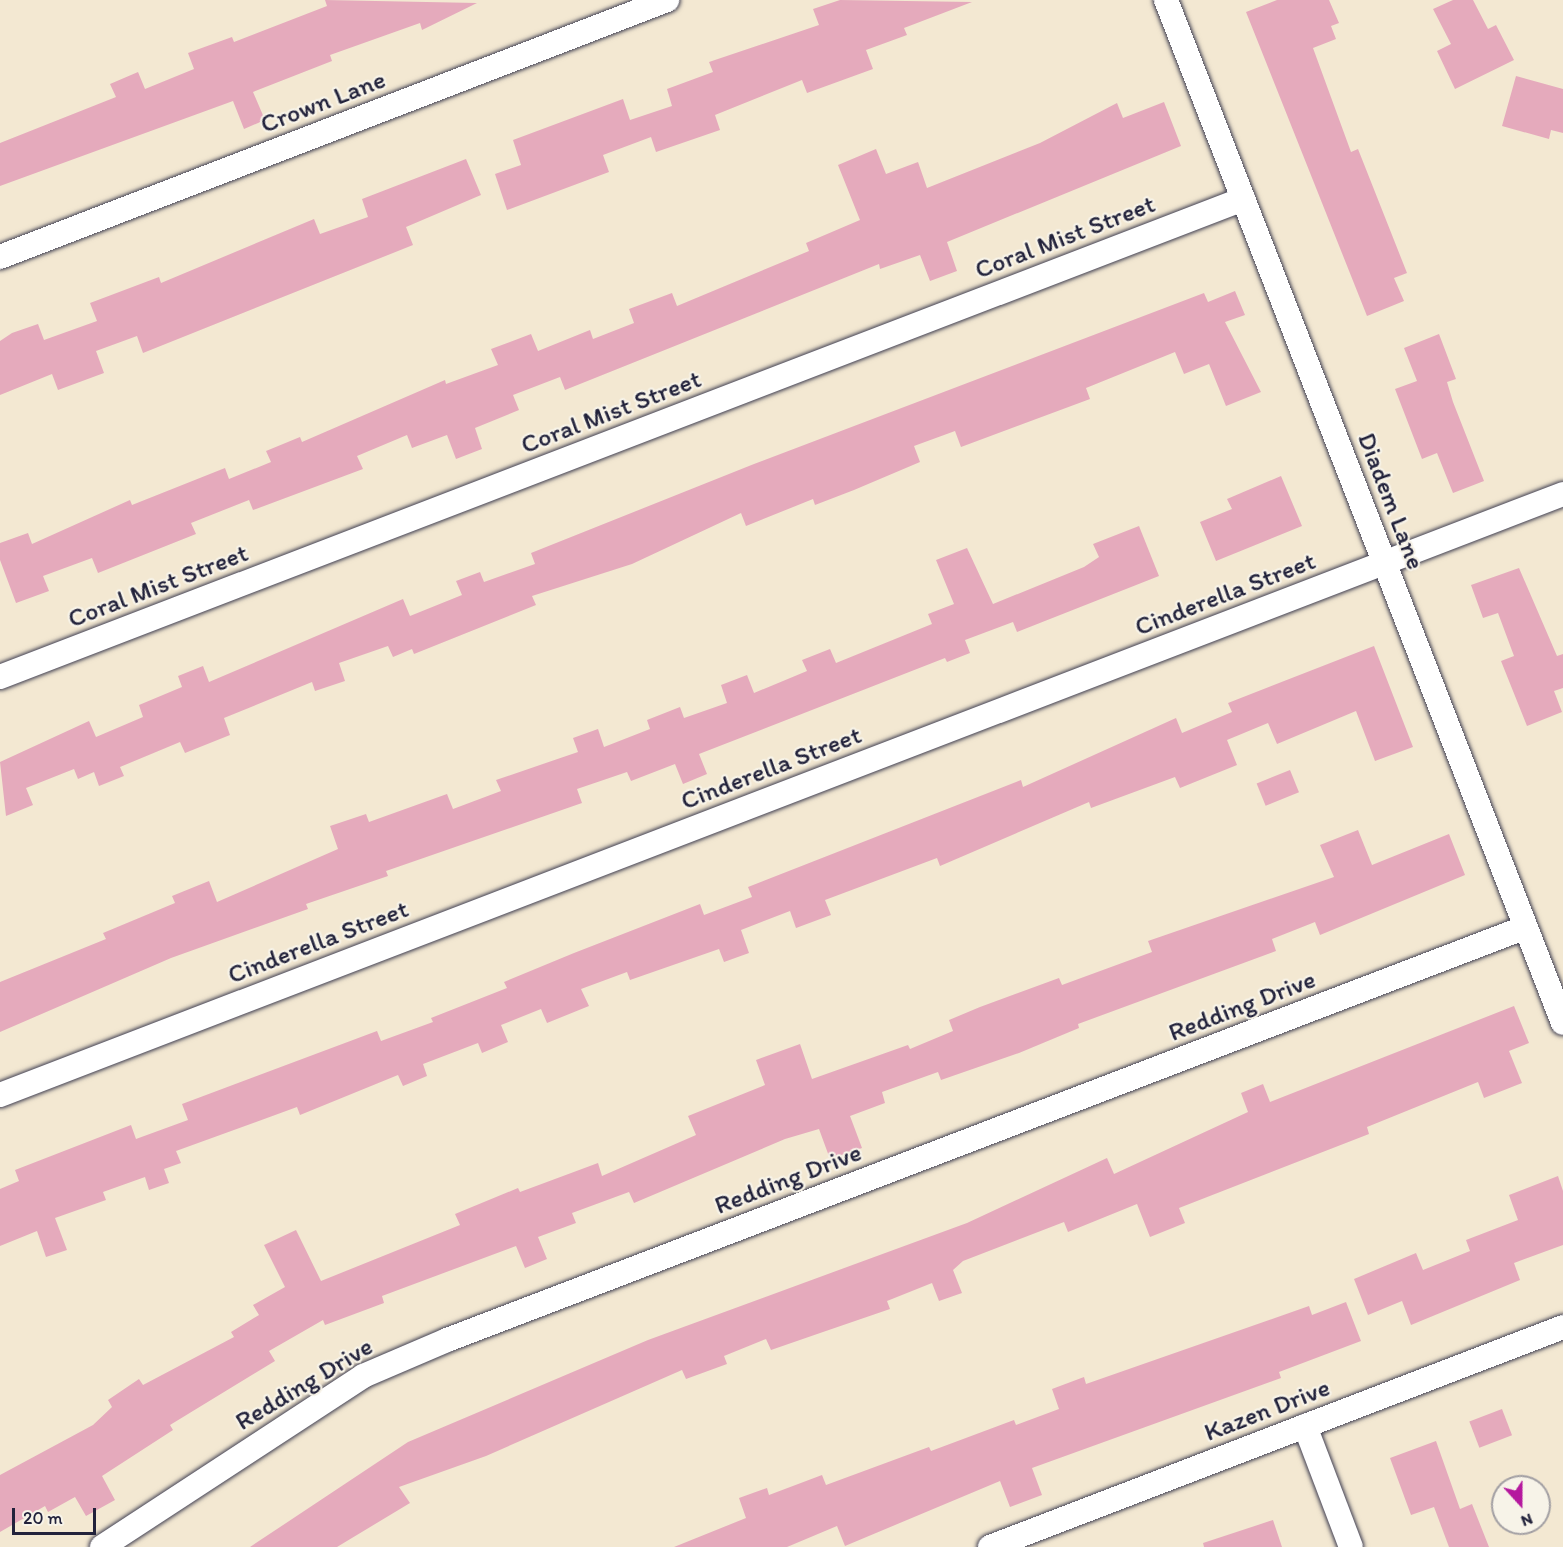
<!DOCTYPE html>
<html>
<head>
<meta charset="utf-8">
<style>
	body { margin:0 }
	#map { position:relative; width:1563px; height:1547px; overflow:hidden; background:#f3e8d2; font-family:Itim,sans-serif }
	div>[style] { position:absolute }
	.building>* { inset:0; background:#e5aabc; transform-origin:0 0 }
	.roads { filter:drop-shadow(0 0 2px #414052) drop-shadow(0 0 2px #414052) }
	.street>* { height:24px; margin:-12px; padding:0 12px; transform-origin:12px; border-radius:12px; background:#fff }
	span { translate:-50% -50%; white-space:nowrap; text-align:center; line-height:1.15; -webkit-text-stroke:4.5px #f7f3e8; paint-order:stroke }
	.street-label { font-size:26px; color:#22223b }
	.north { position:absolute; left:1491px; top:1475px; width:60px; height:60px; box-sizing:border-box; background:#f7f3e8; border:2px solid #a29fa3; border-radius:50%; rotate:159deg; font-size:16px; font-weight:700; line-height:24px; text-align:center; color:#22223b }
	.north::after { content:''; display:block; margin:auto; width:21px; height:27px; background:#b5179e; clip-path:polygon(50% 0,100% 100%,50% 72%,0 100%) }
	.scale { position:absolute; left:12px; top:1508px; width:84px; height:27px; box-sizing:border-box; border:3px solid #22223b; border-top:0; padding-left:8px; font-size:18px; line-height:21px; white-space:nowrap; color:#22223b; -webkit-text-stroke:4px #f7f3e8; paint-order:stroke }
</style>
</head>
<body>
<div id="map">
	<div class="building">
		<div style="clip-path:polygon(325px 0,477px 3px,422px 30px,420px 23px,330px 55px,332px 61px,253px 92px,265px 120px,244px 129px,233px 101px,0 186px,0 143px,116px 97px,110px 84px,138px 72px,145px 89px,194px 69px,188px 53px,232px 37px,234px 42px,327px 6px)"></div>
		<div style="clip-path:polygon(840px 0,972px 2px,904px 28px,907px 35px,866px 50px,873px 69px,807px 93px,802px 80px,715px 115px,720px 130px,656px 152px,651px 137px,603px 155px,609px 172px,507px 210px,495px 174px,521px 165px,513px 140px,623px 99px,630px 120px,672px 106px,667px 89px,713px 72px,709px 62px,819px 25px,813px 9px)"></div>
		<div style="clip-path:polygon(1277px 0,1329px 0,1339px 23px,1331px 26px,1336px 39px,1313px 48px,1351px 152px,1358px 149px,1407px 273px,1394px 278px,1404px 301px,1367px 316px,1246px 12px)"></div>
		<div style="clip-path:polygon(1453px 0,1473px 0,1488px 29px,1496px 25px,1514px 60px,1455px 89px,1437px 51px,1451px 44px,1433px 9px)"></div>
		<div style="clip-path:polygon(1516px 76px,1563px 89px,1563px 133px,1551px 130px,1549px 139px,1502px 126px)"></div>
		<div style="clip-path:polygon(1164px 102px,1181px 146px,947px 242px,957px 271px,930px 281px,920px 255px,880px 269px,879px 264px,565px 390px,560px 377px,513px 395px,519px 410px,475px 428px,482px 449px,456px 459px,447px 435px,412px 448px,407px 435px,357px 456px,363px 469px,253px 510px,249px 500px,191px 523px,196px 534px,98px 573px,92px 558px,43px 576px,49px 591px,16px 603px,0 560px,0 543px,28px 533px,32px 544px,130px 500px,132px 505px,225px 468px,229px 479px,271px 462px,266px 451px,300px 437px,302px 442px,445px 380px,446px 384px,498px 365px,491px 349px,531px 334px,538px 351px,590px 330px,593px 339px,634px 323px,629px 309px,672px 293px,677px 306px,809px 251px,806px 243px,860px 220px,838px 165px,876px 149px,886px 174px,918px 162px,927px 188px,1040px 143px,1117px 103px,1123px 118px)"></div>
		<div style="clip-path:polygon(466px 159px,481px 195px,406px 227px,413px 245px,143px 353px,137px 336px,96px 351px,104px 373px,58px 390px,52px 374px,0 395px,0 341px,12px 333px,38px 324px,44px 340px,97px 321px,90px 303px,159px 277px,161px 283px,314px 219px,320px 234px,368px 217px,362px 199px)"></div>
		<div style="clip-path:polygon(1235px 291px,1245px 315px,1225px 322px,1261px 392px,1226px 406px,1209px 364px,1184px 374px,1175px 352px,1086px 388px,1090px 399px,961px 447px,955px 431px,914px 446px,920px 462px,854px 490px,815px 505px,813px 499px,746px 526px,741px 513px,632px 564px,532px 596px,536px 605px,414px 654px,412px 649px,393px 657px,388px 646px,339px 663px,345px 681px,315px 691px,312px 682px,224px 718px,230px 735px,185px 753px,180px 742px,120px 767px,124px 776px,99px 786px,94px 772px,78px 779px,74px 769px,26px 788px,33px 805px,6px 816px,0 762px,89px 721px,96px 737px,143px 717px,139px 705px,182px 687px,178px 676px,203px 666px,209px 682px,403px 599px,410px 616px,462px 595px,456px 581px,480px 572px,484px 582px,535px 564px,531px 553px,754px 464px,1204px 293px,1208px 302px)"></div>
		<div style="clip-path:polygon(1439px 334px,1456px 379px,1447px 382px,1453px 402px,1484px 481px,1453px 493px,1437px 453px,1422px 459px,1395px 389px,1417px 381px,1404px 348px)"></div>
		<div style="clip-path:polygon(1281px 476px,1302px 526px,1216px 561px,1200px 522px,1232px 509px,1227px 499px)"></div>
		<div style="clip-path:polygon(1139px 526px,1159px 576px,1017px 632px,1013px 622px,965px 640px,970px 653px,947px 662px,945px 658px,699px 754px,707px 774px,683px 784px,675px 764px,631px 781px,627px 772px,577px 789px,582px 803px,386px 871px,388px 876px,306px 904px,308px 909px,171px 958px,0 1032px,0 982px,106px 939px,103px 933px,175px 903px,172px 896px,209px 881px,217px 902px,338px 849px,330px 826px,366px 814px,369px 822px,447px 794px,453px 809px,501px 791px,496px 780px,578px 752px,573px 738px,598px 729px,604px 747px,650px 729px,647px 720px,680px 707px,684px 718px,727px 703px,721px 685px,747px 675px,754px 693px,807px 671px,802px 660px,830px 649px,836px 663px,932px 624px,928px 614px,954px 604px,936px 560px,967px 548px,993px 604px,1084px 567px,1099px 557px,1093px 544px)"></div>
		<div style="clip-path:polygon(1519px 568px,1557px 656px,1563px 654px,1563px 688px,1554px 691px,1562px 712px,1527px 726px,1501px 661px,1514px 656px,1498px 613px,1483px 618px,1471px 585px)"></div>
		<div style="clip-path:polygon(1374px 646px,1413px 747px,1375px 761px,1356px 711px,1277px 744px,1268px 723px,1227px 740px,1237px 765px,1180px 788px,1175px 777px,1091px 808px,1089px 802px,940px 866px,937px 858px,825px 900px,831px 915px,796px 928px,790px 911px,741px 930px,749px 953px,724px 962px,719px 949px,630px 980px,627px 972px,581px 989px,589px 1006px,547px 1023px,541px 1009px,501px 1025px,508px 1042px,482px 1053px,478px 1043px,423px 1064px,427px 1076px,403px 1086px,398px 1075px,300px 1115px,297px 1107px,176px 1151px,181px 1163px,164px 1169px,169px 1183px,149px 1190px,145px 1177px,103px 1192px,106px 1200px,55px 1218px,67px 1250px,46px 1257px,37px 1231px,0 1246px,0 1189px,19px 1181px,15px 1170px,131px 1125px,136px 1139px,188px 1120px,182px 1104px,377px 1031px,381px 1041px,433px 1022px,431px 1018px,507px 988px,504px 982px,574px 953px,700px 904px,704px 915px,752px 897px,748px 887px,1021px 780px,1023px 787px,1176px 718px,1182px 733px,1232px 712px,1228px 703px)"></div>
		<div style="left:1290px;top:770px;width:24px;height:36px;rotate:68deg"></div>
		<div style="clip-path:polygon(1358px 830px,1372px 865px,1449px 834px,1465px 875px,1320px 935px,1315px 922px,1272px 939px,1276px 951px,1078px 1024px,1079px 1028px,1019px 1053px,941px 1080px,938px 1072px,882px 1092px,885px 1103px,850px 1116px,862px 1148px,830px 1159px,819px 1129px,785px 1139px,634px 1203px,629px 1192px,572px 1213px,576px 1223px,538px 1237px,547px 1259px,525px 1268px,516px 1246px,382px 1296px,384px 1303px,325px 1325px,323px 1320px,269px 1351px,275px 1361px,170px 1425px,173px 1430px,102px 1476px,115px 1500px,86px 1516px,75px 1497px,48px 1512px,45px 1506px,0 1532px,0 1475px,93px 1425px,112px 1407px,108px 1400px,139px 1379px,143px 1385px,234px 1337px,231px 1332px,259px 1315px,253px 1305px,285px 1287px,264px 1245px,296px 1230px,321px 1281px,460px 1225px,455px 1214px,518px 1188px,520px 1192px,598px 1163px,602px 1176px,696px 1135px,688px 1116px,765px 1085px,756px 1060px,800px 1044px,812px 1079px,908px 1045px,910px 1049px,953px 1031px,949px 1020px,980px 1007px,1059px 978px,1062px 985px,1152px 952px,1148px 941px,1334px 877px,1320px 845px)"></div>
		<div style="clip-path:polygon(1514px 1006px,1529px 1043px,1509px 1051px,1522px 1083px,1484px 1098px,1478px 1082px,1367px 1127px,1369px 1134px,1179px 1208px,1185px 1223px,1150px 1237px,1137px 1204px,1068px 1232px,1064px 1222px,963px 1261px,953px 1270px,962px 1293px,939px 1301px,932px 1283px,887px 1301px,890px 1309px,823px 1332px,771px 1350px,766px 1339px,724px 1356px,727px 1364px,686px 1379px,682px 1370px,486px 1456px,399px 1487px,410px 1503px,337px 1547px,250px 1547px,408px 1442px,648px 1340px,967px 1223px,1107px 1158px,1114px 1174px,1248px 1112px,1241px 1093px,1263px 1084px,1270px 1102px)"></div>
		<div style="clip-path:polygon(1558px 1176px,1563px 1191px,1563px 1245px,1514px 1263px,1520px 1280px,1411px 1325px,1402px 1301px,1368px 1315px,1354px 1279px,1416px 1253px,1423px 1270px,1470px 1251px,1466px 1240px,1518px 1220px,1509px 1195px)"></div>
		<div style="clip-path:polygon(1346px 1302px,1361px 1341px,1279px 1372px,1281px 1378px,1032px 1468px,1042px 1495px,1010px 1507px,1000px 1481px,845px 1546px,837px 1526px,787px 1547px,674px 1547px,746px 1518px,739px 1498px,767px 1488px,769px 1495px,822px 1475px,826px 1485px,929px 1447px,931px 1451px,1014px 1420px,1016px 1425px,1059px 1409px,1052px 1389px,1084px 1377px,1086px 1384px,1309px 1306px,1312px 1315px)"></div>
		<div style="left:1502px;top:1409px;width:28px;height:35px;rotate:69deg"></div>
		<div style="clip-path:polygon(1436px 1441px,1460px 1509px,1472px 1504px,1489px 1547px,1449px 1547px,1434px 1507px,1411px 1515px,1390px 1458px)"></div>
		<div style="clip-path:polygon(1273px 1520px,1282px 1547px,1204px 1547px,1203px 1543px)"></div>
	</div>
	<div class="roads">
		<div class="street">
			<div style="left:1166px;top:0;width:1097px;rotate:68.79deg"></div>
			<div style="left:0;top:257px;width:715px;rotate:-21.07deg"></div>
			<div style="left:0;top:677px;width:1332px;rotate:-21.03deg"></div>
			<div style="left:0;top:1095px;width:1675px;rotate:-21.03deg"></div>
			<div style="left:1305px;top:1426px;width:129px;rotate:69.2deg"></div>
			<div style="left:102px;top:1547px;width:312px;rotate:-33.2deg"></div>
			<div style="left:363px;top:1376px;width:91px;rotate:-23.2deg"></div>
			<div style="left:447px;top:1340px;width:1155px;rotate:-20.94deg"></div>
			<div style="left:990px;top:1547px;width:614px;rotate:-21deg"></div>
		</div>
	</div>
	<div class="street-label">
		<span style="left:323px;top:102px;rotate:-21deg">Crown Lane</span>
		<span style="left:1065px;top:237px;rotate:-21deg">Coral Mist Street</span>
		<span style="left:611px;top:412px;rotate:-21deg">Coral Mist Street</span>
		<span style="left:1391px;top:501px;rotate:69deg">Diadem Lane</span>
		<span style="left:158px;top:586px;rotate:-21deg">Coral Mist Street</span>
		<span style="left:1225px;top:594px;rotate:-21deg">Cinderella Street</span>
		<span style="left:771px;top:768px;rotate:-21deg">Cinderella Street</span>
		<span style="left:318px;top:942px;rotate:-21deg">Cinderella Street</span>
		<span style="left:1242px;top:1006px;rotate:-21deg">Redding Drive</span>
		<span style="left:788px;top:1179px;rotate:-21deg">Redding Drive</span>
		<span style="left:304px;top:1384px;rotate:-31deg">Redding Drive</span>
		<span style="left:1267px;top:1410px;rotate:-21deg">Kazen Drive</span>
	</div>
	<div class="north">N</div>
	<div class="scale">20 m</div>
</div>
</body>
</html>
